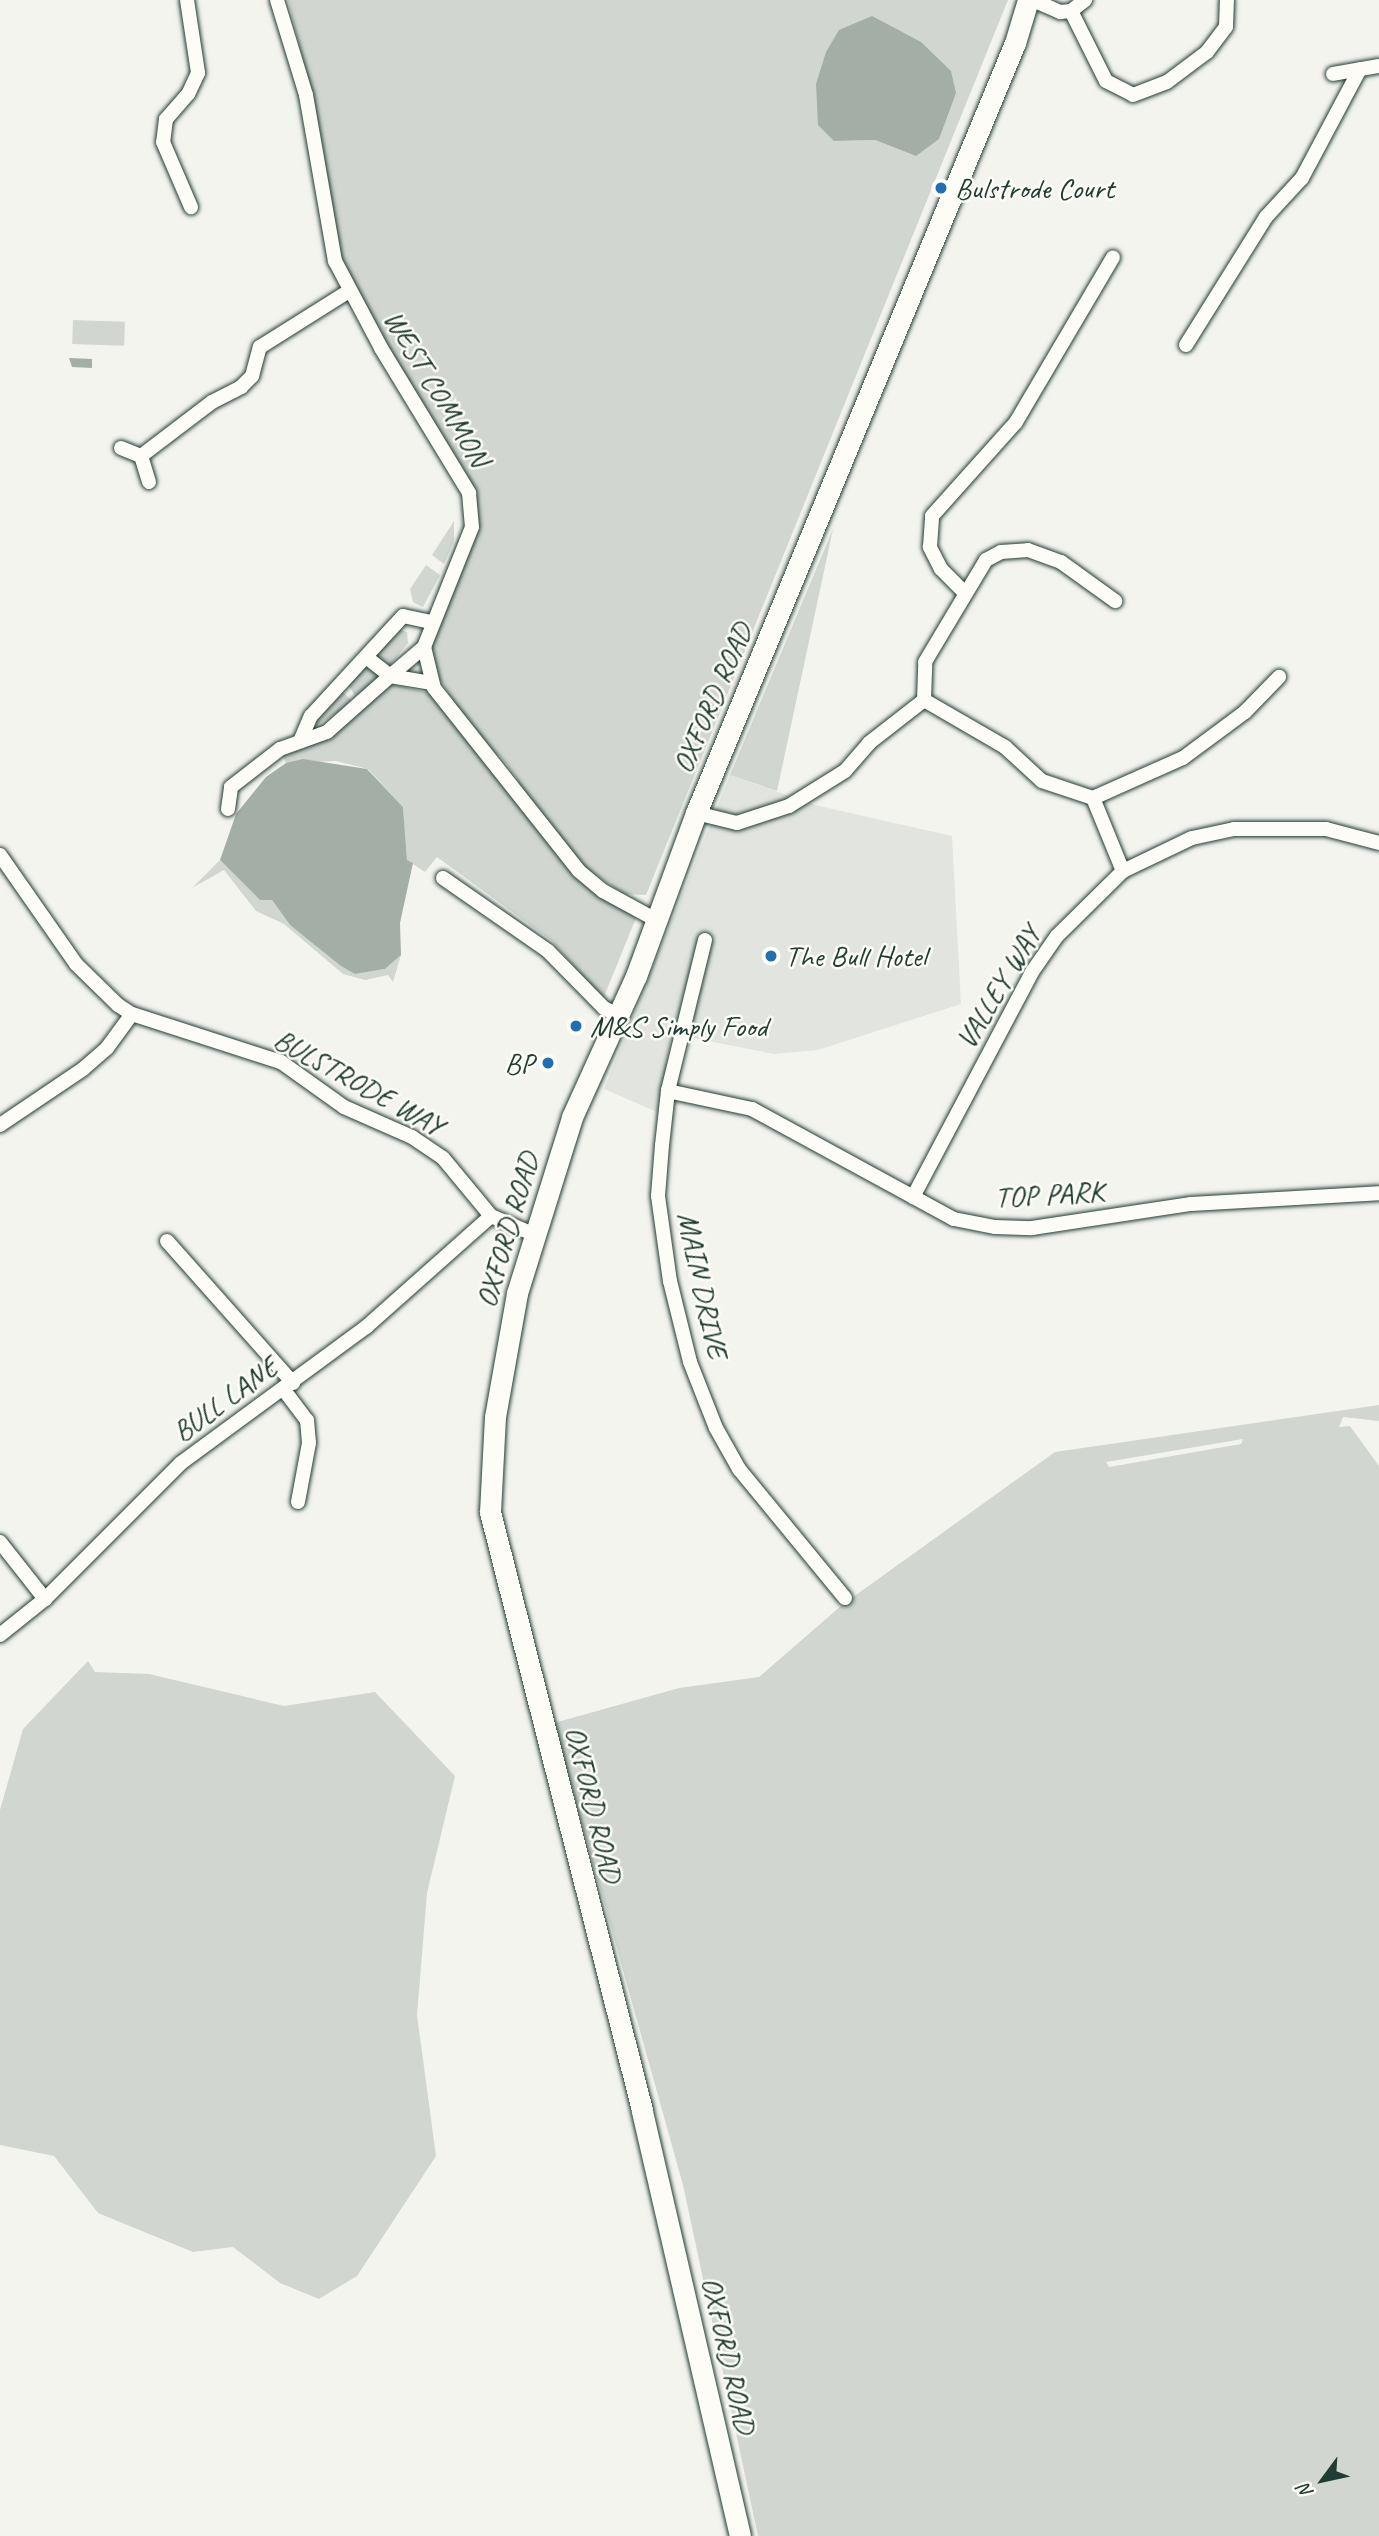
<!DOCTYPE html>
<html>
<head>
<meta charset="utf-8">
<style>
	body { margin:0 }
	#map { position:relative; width:1379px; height:2536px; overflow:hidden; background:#f4f4ef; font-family:Caveat,sans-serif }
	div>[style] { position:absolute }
	.built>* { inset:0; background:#e2e5df }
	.green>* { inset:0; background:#d1d6d1; transform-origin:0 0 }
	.water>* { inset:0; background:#a3aea7 }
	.roads { filter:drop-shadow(0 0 2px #1f3d34) drop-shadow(0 0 2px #1f3d34) }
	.minor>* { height:14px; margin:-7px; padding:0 7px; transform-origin:7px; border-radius:7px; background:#fdfcf7 }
	.primary>* { height:21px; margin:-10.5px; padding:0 10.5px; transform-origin:10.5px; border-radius:10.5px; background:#fdfcf7 }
	.dots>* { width:19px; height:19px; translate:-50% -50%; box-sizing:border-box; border:4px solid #fdfcf7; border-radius:50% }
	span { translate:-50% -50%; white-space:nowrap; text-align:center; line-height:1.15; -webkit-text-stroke:5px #fdfcf7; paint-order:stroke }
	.poi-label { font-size:30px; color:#1f3d34 }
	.left { translate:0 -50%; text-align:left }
	.right { translate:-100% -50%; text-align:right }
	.street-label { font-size:30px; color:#1f3d34 }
	.north { position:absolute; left:1288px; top:2445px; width:70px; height:70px; -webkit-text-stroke:5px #fdfcf7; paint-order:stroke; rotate:237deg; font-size:19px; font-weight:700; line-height:28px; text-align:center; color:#1f3d34 }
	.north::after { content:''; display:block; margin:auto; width:24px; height:32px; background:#1f3d34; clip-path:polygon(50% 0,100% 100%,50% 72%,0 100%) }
</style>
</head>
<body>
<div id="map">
	<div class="built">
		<div style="clip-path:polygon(730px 775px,815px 805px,952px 836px,961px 1004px,818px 1050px,774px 1054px,672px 1034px,657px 1112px,604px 1089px)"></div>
	</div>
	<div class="green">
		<div style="clip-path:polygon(evenodd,288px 0,1008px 0,646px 895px,624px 894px,583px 866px,521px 793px,517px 778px,501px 757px,485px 748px,435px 672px,431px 647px,477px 516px,375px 332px,343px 263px,312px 95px,288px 0,839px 30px,916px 156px,875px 140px,834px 141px,839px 30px)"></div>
		<div style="left:73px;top:320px;width:52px;height:24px;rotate:2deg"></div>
		<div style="clip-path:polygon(454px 521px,454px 541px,444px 564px,432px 555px)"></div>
		<div style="clip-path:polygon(833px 529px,777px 791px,730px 775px)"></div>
		<div style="clip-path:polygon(426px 565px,440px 575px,423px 607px,413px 602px,410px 589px)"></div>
		<div style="clip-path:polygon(400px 630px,407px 632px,408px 643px,390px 665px,377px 662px,375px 655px)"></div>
		<div style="clip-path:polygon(368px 665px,380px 678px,355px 696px,348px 684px)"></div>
		<div style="clip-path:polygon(391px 684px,429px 693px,572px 870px,636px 918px,603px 999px,552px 941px,437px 857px,425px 872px,407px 860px,403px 807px,368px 769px,336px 761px,286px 763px,283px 756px)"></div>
		<div style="clip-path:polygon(342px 691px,354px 703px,317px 725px,314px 722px)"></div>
		<div style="clip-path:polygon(220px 860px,260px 900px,272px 900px,290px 925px,355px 974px,385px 969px,401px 955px,393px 982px,388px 975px,365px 980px,343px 974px,284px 924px,256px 911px,224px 870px,192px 888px)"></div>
		<div style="clip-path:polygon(evenodd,1379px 1405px,1379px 1421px,1343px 1417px,1339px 1427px,1350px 1426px,1379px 1466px,1379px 2536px,758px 2536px,683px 2185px,554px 1723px,679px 1688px,759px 1677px,842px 1605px,1055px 1452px,1379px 1405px,1243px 1439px,1241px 1444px,1109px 1467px,1106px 1462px,1243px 1439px)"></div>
		<div style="clip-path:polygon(88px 1661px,95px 1672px,149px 1674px,284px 1706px,375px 1692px,455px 1776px,427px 1893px,417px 2015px,436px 2156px,357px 2276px,319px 2299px,280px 2283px,233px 2247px,193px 2252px,98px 2213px,54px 2156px,0 2145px,0 1810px,23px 1729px)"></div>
	</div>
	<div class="water">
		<div style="clip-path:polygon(872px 16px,921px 42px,951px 71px,956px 93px,939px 139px,916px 156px,875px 140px,834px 141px,818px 125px,816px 84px,826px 52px,839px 30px)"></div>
		<div style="clip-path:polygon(69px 358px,92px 359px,92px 368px,72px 367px)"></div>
		<div style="clip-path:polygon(303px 759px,367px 769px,403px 807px,407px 860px,413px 863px,400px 923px,401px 955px,385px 969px,355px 974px,341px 966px,290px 925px,272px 900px,260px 900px,220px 860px,236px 814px,266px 777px,286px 763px)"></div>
	</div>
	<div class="roads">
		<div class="minor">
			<div style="left:187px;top:0;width:74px;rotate:81.4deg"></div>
			<div style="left:198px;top:73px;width:23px;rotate:115deg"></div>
			<div style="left:188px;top:94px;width:33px;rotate:131deg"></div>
			<div style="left:166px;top:119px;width:23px;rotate:97deg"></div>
			<div style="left:163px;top:142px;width:71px;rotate:66.7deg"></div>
			<div style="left:277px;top:0;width:99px;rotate:73deg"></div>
			<div style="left:306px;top:95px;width:169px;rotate:80.1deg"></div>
			<div style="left:335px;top:261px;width:98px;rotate:62.1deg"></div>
			<div style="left:381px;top:348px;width:170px;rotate:58.7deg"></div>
			<div style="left:469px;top:493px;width:34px;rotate:85deg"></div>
			<div style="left:472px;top:527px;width:129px;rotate:111.8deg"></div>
			<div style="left:424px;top:647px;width:42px;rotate:76.3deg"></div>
			<div style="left:434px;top:688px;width:233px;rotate:51.6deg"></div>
			<div style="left:579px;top:871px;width:31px;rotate:40deg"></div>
			<div style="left:603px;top:891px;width:63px;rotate:28.6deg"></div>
			<div style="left:1033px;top:0;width:30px;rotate:24deg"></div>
			<div style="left:1060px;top:12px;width:11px;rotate:-5deg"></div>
			<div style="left:1071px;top:11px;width:18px;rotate:-38deg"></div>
			<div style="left:1071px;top:11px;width:78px;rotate:63.4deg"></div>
			<div style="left:1106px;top:81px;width:30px;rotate:27deg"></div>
			<div style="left:1133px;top:95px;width:36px;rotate:-21deg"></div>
			<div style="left:1167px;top:82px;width:50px;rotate:-36.9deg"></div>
			<div style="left:1207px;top:52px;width:31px;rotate:-53deg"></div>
			<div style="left:1226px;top:27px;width:27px;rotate:-88deg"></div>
			<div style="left:1333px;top:74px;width:47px;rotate:-9.9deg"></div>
			<div style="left:1186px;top:345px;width:151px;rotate:-58deg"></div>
			<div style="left:1266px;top:217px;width:53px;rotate:-47.3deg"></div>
			<div style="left:1302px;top:178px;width:123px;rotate:-62deg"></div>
			<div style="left:121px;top:448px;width:22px;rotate:22deg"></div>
			<div style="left:149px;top:482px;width:27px;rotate:-107deg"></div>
			<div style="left:141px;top:456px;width:89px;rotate:-37.3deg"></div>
			<div style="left:212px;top:402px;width:33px;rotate:-27deg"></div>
			<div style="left:241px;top:387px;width:16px;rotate:-45deg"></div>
			<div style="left:252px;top:376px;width:30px;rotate:-75deg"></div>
			<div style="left:260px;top:347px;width:105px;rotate:-32.2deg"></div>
			<div style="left:964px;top:592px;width:33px;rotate:-135deg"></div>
			<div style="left:941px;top:569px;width:25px;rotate:-117deg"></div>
			<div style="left:930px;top:547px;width:31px;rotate:-86deg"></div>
			<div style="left:932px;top:516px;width:126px;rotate:-48.2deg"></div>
			<div style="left:1016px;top:422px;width:191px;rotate:-59.5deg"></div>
			<div style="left:366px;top:657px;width:31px;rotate:38deg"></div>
			<div style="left:390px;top:676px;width:45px;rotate:-40.5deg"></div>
			<div style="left:924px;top:700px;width:38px;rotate:-88deg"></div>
			<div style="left:925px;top:662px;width:119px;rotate:-59.1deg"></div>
			<div style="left:986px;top:560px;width:17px;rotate:-28deg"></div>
			<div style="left:1001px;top:552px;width:27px;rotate:-4deg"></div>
			<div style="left:1028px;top:550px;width:35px;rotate:20deg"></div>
			<div style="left:1061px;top:562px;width:67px;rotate:35.8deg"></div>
			<div style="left:301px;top:739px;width:25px;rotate:-67deg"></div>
			<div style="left:311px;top:716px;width:136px;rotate:-47.4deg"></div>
			<div style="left:403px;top:616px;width:29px;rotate:12deg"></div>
			<div style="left:1093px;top:798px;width:98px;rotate:-24deg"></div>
			<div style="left:1183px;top:758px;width:77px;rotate:-36.6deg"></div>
			<div style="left:1245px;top:712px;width:49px;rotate:-45.8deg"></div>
			<div style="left:1093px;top:798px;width:79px;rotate:67.7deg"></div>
			<div style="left:228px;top:809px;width:22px;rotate:-82deg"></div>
			<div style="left:231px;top:787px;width:62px;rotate:-37.8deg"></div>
			<div style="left:280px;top:749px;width:50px;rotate:-19.9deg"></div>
			<div style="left:327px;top:732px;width:84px;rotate:-41.6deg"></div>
			<div style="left:390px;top:676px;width:43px;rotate:9.5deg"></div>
			<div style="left:696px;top:813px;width:42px;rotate:13.7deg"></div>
			<div style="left:737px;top:823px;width:55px;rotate:-18.1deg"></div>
			<div style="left:789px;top:806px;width:66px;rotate:-32deg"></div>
			<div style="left:845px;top:771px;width:37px;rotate:-49deg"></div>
			<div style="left:869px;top:743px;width:70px;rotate:-38deg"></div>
			<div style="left:924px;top:700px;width:94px;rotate:30.1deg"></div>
			<div style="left:1005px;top:747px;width:50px;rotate:42.6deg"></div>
			<div style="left:1042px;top:781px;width:54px;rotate:18.4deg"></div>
			<div style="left:0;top:855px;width:133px;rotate:55.1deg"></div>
			<div style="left:76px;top:964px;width:59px;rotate:44.3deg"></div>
			<div style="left:118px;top:1005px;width:17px;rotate:33deg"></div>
			<div style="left:132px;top:1014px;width:157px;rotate:17.9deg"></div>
			<div style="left:281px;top:1062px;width:77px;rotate:35.5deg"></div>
			<div style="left:344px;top:1107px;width:74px;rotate:23.8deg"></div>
			<div style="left:412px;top:1137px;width:37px;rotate:34deg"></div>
			<div style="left:443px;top:1158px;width:75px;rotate:50.4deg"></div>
			<div style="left:491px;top:1216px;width:46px;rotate:23.2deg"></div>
			<div style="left:443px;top:878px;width:128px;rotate:34.8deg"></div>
			<div style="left:548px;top:951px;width:80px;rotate:45.5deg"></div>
			<div style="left:604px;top:1008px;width:16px;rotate:27deg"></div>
			<div style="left:705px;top:940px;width:155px;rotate:103.8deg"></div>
			<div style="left:668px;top:1091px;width:54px;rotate:96.3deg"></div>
			<div style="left:662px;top:1145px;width:51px;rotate:94.5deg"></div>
			<div style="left:658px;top:1196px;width:86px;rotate:82deg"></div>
			<div style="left:670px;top:1281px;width:83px;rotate:76.1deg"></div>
			<div style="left:690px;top:1362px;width:71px;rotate:68.5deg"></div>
			<div style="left:716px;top:1428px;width:47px;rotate:60.7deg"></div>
			<div style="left:739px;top:1469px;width:167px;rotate:50.6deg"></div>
			<div style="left:668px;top:1091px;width:86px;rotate:12.1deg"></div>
			<div style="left:752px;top:1109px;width:230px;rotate:28.6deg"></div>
			<div style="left:954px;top:1219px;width:42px;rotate:11deg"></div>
			<div style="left:995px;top:1227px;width:37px;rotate:2deg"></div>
			<div style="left:1032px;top:1228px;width:161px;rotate:-8.6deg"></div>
			<div style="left:1191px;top:1204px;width:188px;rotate:-3.3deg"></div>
			<div style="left:0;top:1125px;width:100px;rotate:-34deg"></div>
			<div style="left:83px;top:1069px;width:32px;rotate:-41deg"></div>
			<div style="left:107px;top:1048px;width:42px;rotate:-53.7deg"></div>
			<div style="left:913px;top:1197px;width:255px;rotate:-62.1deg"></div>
			<div style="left:1032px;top:972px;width:44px;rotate:-55.2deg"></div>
			<div style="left:1057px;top:936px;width:93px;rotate:-44.6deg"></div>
			<div style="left:1123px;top:871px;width:76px;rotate:-25.6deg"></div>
			<div style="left:1192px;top:838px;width:43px;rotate:-12.1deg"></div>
			<div style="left:1234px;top:829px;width:92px"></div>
			<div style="left:1326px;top:829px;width:55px;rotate:14.8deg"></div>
			<div style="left:167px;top:1241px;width:190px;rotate:48.4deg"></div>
			<div style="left:284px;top:1390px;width:38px;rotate:53deg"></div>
			<div style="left:307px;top:1420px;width:23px;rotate:85deg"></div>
			<div style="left:309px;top:1443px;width:60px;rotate:100.6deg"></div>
			<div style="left:0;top:1542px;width:73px;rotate:51.7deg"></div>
			<div style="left:0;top:1635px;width:58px;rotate:-38.7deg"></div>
			<div style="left:45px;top:1599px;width:192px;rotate:-45deg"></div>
			<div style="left:181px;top:1463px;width:230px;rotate:-36.3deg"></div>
			<div style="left:366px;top:1327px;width:167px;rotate:-41.6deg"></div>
		</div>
		<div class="primary">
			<div style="left:740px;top:2536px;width:437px;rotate:-103deg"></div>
			<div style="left:642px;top:2110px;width:617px;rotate:-104.26deg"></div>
			<div style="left:490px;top:1512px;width:95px;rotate:-87deg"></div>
			<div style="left:495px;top:1417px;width:126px;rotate:-79.9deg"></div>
			<div style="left:517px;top:1293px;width:184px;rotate:-72.6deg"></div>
			<div style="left:572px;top:1117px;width:155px;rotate:-65.6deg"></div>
			<div style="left:636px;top:976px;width:174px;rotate:-69.8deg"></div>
			<div style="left:696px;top:813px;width:833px;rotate:-67.5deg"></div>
			<div style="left:1015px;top:43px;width:45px;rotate:-73.2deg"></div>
		</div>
	</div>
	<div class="dots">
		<div style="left:941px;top:188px;background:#1f6fb2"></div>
		<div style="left:771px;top:956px;background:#1f6fb2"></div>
		<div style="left:576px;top:1026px;background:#1f6fb2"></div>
		<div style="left:548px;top:1063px;background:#1f6fb2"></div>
	</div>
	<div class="poi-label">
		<span class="left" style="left:955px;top:188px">Bulstrode Court</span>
		<span class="left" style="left:785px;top:956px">The Bull Hotel</span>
		<span class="left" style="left:590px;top:1026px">M&amp;S Simply Food</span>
		<span class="right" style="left:534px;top:1063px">BP</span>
	</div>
	<div class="street-label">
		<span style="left:437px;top:388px;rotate:59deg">WEST COMMON</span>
		<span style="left:712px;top:698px;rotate:-67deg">OXFORD ROAD</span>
		<span style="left:998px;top:987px;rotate:-59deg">VALLEY WAY</span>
		<span style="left:359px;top:1082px;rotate:29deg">BULSTRODE WAY</span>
		<span style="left:1049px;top:1194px;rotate:-4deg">TOP PARK</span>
		<span style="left:507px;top:1230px;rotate:-74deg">OXFORD ROAD</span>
		<span style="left:703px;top:1285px;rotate:78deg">MAIN DRIVE</span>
		<span style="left:225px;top:1399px;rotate:-36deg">BULL LANE</span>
		<span style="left:594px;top:1804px;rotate:76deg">OXFORD ROAD</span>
		<span style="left:729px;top:2355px;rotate:77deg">OXFORD ROAD</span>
	</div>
	<div class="north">N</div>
</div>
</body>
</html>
